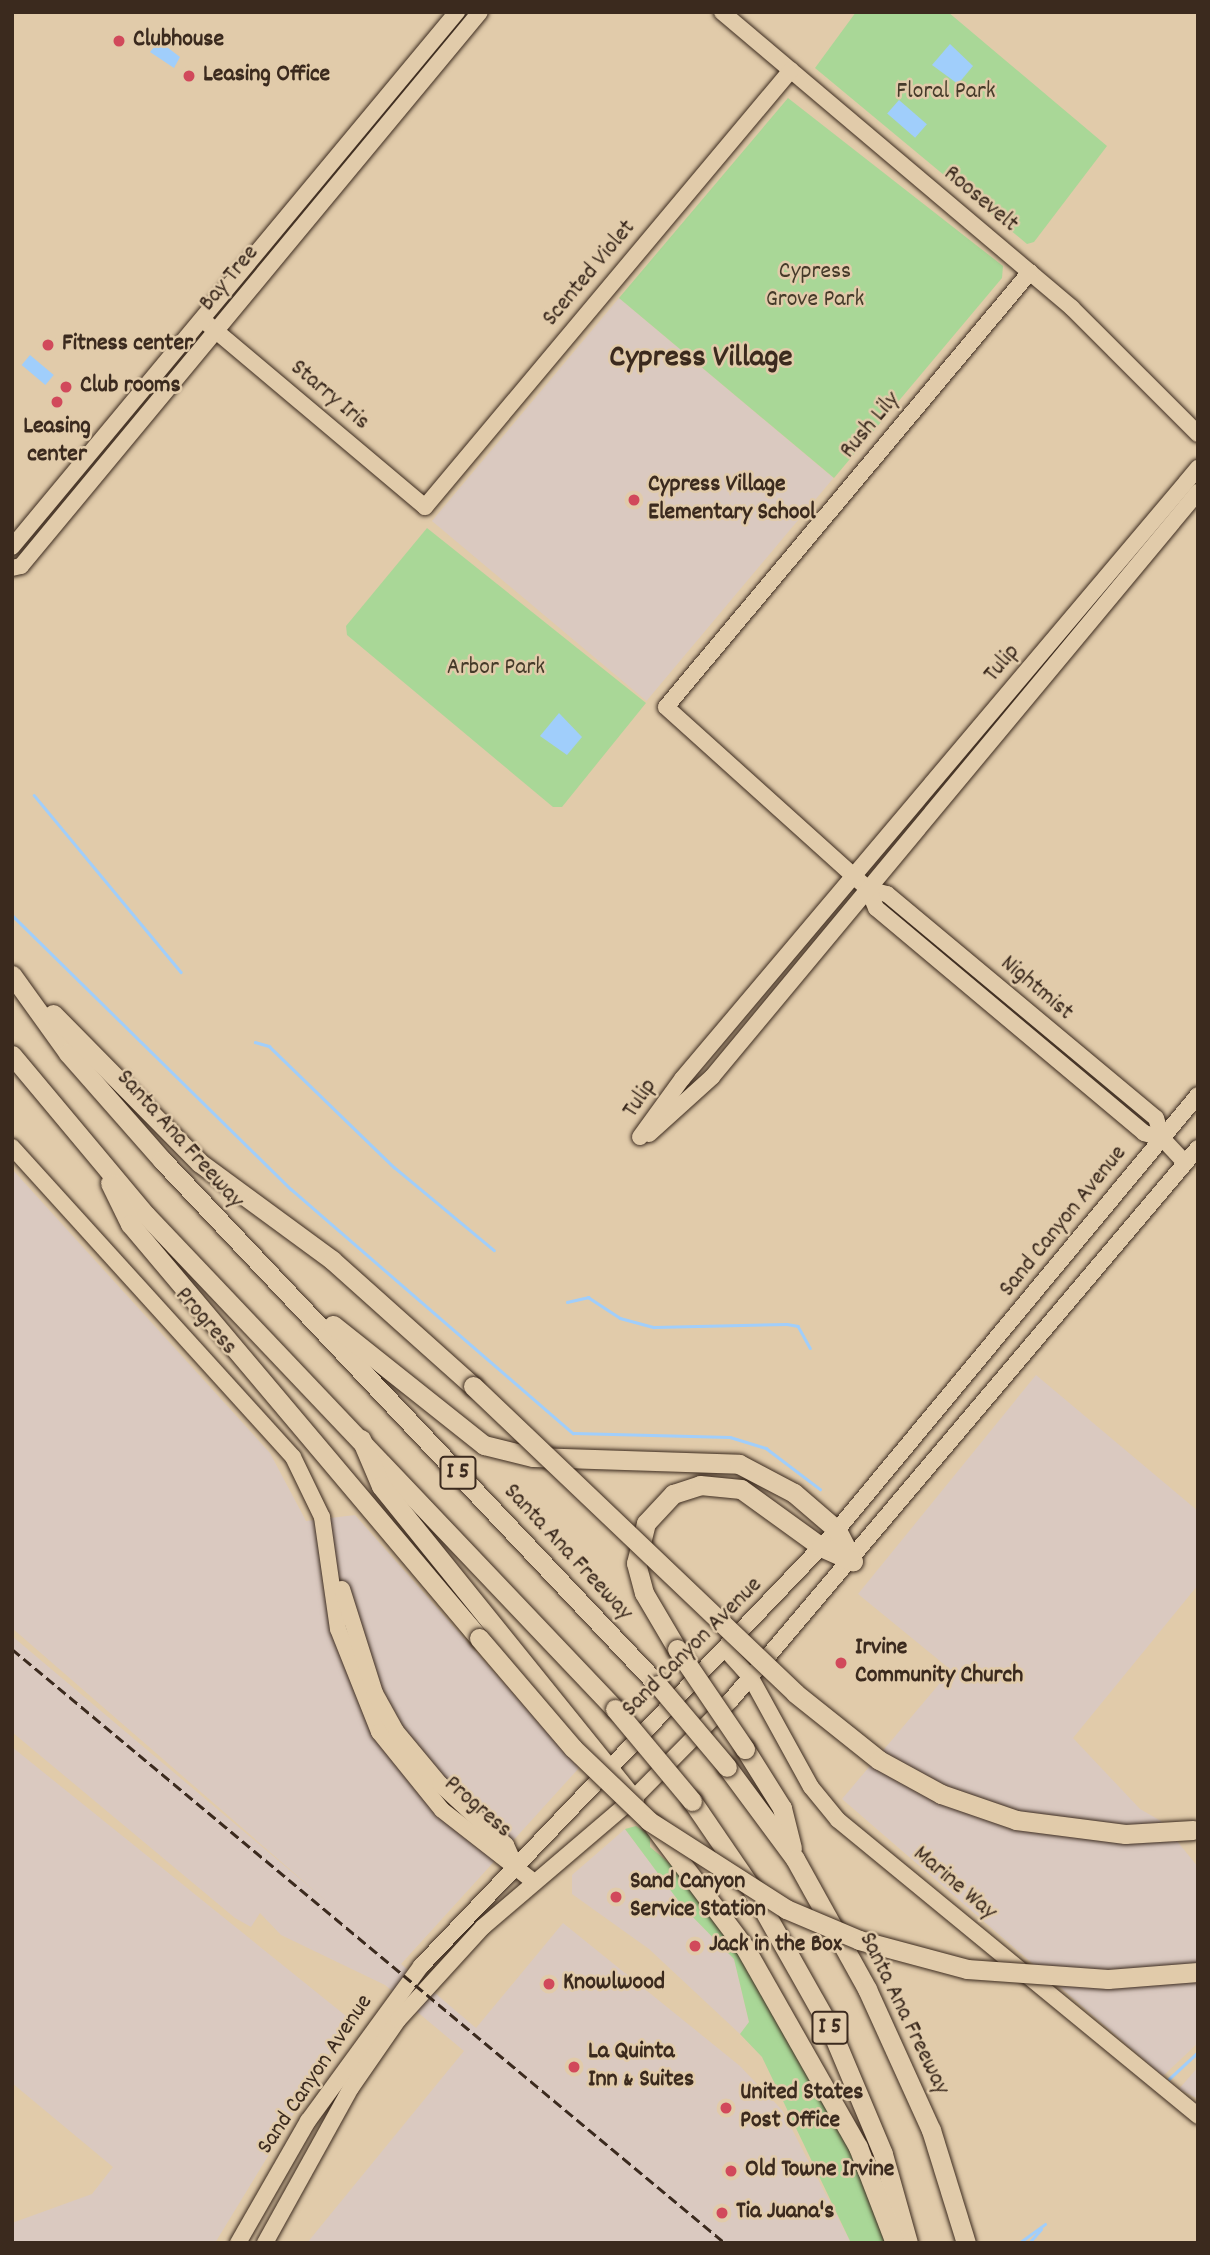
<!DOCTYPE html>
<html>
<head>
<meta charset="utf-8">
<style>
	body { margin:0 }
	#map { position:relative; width:1210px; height:2255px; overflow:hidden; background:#e1cbaa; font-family:Dekko,sans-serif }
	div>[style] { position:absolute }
	.built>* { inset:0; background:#dac9c0; transform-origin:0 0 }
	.green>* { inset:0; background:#a9d797 }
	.water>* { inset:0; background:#a0cefb; transform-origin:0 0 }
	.stream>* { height:2.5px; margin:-1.25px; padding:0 1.25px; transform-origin:1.25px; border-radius:1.25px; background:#a0cefb }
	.roads { filter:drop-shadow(0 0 2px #3b2a1e) drop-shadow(0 0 2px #3b2a1e) }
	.secondary>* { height:16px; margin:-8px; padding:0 8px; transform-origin:8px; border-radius:8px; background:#e1cbaa }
	.highway>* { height:19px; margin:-9.5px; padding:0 9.5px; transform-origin:9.5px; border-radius:9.5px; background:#e1cbaa }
	.rail>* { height:2.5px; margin-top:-1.25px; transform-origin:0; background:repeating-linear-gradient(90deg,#3b2a1e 0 10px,transparent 0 15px) }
	.bridges { filter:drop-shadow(0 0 2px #3b2a1e) drop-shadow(0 0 2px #3b2a1e) }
	.highway-bridge>* { height:19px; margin:-9.5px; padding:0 9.5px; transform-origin:9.5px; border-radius:9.5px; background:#e1cbaa }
	.dots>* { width:19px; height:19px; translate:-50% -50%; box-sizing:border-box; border:4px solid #e1cbaa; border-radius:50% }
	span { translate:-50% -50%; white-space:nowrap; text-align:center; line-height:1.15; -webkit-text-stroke:5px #e1cbaa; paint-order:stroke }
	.shield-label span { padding:2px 5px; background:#e1cbaa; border:2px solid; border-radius:5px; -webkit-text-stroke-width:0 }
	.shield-label { font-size:23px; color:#3b2a1e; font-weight:700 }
	.poi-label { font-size:24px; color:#3b2a1e; font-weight:700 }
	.left { translate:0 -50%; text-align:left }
	.park-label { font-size:24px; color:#463b2a }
	.street-label { font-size:24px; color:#3b2a1e }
	.district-label { font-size:32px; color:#3b2a1e; font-weight:700 }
	.frame { position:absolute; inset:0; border:14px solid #3b2a1e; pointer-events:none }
</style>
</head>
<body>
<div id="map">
	<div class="built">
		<div style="left:619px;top:298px;width:280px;height:291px;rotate:40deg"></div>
		<div style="clip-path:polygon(12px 1169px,270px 1453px,306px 1521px,355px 1515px,579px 1768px,401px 1964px,476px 2028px,563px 1923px,740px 2066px,782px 2110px,851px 2243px,307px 2243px,464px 2051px,385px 1985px,281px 1935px,260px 1913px,251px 1927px,235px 1918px,12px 1732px,12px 1636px,331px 1905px,12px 1628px)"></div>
		<div style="clip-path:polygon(1036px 1375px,1198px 1511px,1198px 1585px,1073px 1738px,1140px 1809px,1161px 1821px,1198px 1867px,1198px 2043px,1163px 2076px,842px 1799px,951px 1670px,858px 1594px)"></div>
		<div style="clip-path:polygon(12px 1747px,351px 2020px,215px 2243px,12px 2243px,12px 2223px,92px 2194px,113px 2167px,12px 2083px)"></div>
		<div style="clip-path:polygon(625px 1829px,683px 1907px,734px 1959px,749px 2022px,740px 2034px,649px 1949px,572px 1894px,572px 1875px)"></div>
		<div style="clip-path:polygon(1198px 2067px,1198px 2099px,1179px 2089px)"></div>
	</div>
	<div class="green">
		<div style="clip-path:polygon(856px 12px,948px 12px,1107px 146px,1034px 242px,1027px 244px,815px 68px)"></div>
		<div style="clip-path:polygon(788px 98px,1003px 266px,1002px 278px,834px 478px,619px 298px)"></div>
		<div style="clip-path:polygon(427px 528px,646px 703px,562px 807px,553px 807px,347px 635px,346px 626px)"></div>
		<div style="clip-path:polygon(636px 1826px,650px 1835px,650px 1847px,674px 1867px,747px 1962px,845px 2134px,887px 2243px,851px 2243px,762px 2057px,740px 2034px,749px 2022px,734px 1959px,683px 1907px,625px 1829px)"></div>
	</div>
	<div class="water">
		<div style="clip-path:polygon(159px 41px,180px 57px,174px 68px,150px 52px)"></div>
		<div style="clip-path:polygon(950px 44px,973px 66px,958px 84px,932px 65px)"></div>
		<div style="left:899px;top:100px;width:37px;height:18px;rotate:41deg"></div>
		<div style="left:30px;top:355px;width:31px;height:13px;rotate:40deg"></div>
		<div style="clip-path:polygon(559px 713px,582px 737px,567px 755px,540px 736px)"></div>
	</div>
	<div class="stream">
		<div style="left:34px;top:795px;width:230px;rotate:50.3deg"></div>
		<div style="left:12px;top:915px;width:391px;rotate:44.5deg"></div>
		<div style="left:291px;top:1189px;width:373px;rotate:40.9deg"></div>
		<div style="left:573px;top:1433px;width:157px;rotate:1.5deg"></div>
		<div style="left:730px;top:1437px;width:38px;rotate:17deg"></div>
		<div style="left:766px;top:1448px;width:68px;rotate:37.2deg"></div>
		<div style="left:255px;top:1042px;width:15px;rotate:16deg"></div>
		<div style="left:269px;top:1046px;width:174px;rotate:44.1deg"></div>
		<div style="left:394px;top:1167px;width:130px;rotate:39.7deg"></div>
		<div style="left:567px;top:1302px;width:22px;rotate:-13deg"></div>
		<div style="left:588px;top:1297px;width:38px;rotate:33deg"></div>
		<div style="left:620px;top:1318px;width:35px;rotate:15deg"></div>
		<div style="left:654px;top:1327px;width:133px;rotate:-1.3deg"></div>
		<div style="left:787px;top:1324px;width:11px;rotate:10deg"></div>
		<div style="left:798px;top:1326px;width:25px;rotate:61deg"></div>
		<div style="left:1169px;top:2079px;width:40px;rotate:-43deg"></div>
		<div style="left:1019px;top:2243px;width:32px;rotate:-36deg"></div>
		<div style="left:1029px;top:2243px;width:18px;rotate:-49deg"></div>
	</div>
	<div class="roads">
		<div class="secondary">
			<div style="left:722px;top:12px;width:458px;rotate:40.2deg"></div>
			<div style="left:1072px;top:308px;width:178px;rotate:45deg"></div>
			<div style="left:1030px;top:272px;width:567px;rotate:129.92deg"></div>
			<div style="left:666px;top:707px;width:272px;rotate:42deg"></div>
			<div style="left:868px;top:889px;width:20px;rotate:15deg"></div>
			<div style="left:887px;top:894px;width:350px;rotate:39.8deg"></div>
			<div style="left:1156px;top:1118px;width:21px;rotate:73deg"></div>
			<div style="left:1162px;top:1138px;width:34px;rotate:47deg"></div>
			<div style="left:203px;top:320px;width:290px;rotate:40.1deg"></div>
			<div style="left:425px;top:507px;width:570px;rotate:-50.05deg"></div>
			<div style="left:12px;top:547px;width:696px;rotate:-50.25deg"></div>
			<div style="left:12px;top:568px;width:9px;rotate:-13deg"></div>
			<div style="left:21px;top:566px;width:719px;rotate:-50.36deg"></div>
			<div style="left:868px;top:889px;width:21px;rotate:67deg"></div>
			<div style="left:876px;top:908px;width:350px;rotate:40deg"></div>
			<div style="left:1144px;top:1133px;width:19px;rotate:16deg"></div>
			<div style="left:649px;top:1134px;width:85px;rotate:-42.1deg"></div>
			<div style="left:712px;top:1077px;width:761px;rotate:-50.28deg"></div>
			<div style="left:640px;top:1137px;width:72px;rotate:-54.1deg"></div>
			<div style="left:682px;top:1079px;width:800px;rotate:-49.82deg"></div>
			<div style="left:12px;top:1147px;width:418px;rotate:47.8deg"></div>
			<div style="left:293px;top:1457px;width:67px;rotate:64.2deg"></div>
			<div style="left:322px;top:1517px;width:113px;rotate:81.9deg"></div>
			<div style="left:338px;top:1629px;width:111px;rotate:68.3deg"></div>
			<div style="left:379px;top:1732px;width:100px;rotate:51.1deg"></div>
			<div style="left:442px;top:1810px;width:117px;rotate:38deg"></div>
			<div style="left:342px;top:1589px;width:109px;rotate:72.4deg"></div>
			<div style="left:375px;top:1693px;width:43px;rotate:61.1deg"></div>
			<div style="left:396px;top:1731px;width:69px;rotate:50.3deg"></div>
			<div style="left:440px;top:1784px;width:90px;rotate:42.7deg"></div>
			<div style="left:506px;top:1845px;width:22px;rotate:66deg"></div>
			<div style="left:725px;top:1649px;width:39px;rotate:48deg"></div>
			<div style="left:751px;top:1678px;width:124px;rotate:61.2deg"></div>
			<div style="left:811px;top:1787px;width:43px;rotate:50.7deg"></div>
			<div style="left:838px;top:1820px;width:466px;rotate:39.4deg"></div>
			<div style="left:238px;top:2243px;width:141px;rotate:-60.2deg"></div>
			<div style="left:308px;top:2121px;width:192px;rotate:-53.9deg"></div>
			<div style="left:421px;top:1966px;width:603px;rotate:-46.34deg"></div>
			<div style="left:837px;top:1530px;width:565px;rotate:-50.31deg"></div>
			<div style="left:265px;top:2243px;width:177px;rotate:-61deg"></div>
			<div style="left:351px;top:2088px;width:83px;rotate:-55.3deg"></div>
			<div style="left:398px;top:2020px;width:126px;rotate:-47.6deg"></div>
			<div style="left:483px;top:1927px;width:197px;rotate:-40.5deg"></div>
			<div style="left:633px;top:1799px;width:139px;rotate:-45.3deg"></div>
			<div style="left:731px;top:1700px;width:723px;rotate:-49.77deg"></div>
		</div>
		<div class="highway">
			<div style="left:12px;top:975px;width:96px;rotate:54.3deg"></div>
			<div style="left:68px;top:1053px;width:142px;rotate:48.7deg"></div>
			<div style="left:162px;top:1160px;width:722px;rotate:46.63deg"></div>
			<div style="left:53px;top:1014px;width:209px;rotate:45.4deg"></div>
			<div style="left:200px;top:1163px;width:164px;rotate:36.3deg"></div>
			<div style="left:332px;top:1260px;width:189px;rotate:41.8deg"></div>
			<div style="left:12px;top:1055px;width:209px;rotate:50.1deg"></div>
			<div style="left:146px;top:1215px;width:681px;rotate:46.49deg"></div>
			<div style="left:110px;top:1183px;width:46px;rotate:64deg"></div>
			<div style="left:130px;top:1224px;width:541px;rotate:49.87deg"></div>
			<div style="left:333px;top:1325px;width:193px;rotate:38.5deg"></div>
			<div style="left:484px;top:1445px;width:50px;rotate:13.8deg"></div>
			<div style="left:533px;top:1457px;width:206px;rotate:1.9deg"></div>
			<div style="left:739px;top:1464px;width:62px;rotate:27.8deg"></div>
			<div style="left:794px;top:1493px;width:57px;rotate:40.7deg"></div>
			<div style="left:837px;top:1530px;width:35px;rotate:63deg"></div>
			<div style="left:361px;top:1439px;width:51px;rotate:66.9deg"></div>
			<div style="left:381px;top:1486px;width:403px;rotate:51.1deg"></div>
			<div style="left:677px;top:1649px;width:65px;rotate:-120.5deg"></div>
			<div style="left:644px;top:1593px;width:31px;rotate:-105deg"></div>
			<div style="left:636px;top:1563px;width:41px;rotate:-76deg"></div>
			<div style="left:646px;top:1523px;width:40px;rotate:-47deg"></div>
			<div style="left:673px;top:1494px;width:28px;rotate:-18deg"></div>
			<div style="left:700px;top:1485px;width:41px;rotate:5.6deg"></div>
			<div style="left:741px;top:1489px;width:99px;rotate:35.9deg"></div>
			<div style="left:821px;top:1547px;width:35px;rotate:24deg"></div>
			<div style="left:745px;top:1749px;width:70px;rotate:57.9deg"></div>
			<div style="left:782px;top:1808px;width:41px;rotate:76deg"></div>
			<div style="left:727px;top:1767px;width:114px;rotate:53.5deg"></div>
			<div style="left:795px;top:1859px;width:149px;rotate:61deg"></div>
			<div style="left:867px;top:1989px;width:155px;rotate:65.6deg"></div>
			<div style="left:931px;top:2130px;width:118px;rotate:72.8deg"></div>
			<div style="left:692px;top:1801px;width:103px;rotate:55.7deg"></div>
			<div style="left:750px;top:1886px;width:165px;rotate:60.6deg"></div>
			<div style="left:831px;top:2030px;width:134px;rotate:67.2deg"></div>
			<div style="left:883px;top:2154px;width:92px;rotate:74.3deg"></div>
			<div style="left:652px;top:1824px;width:155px;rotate:53.1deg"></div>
			<div style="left:745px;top:1948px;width:229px;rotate:60.4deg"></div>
			<div style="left:858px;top:2147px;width:103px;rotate:68.9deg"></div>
		</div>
	</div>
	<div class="rail">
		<div style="left:12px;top:1649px;width:928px;rotate:39.8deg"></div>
	</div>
	<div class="bridges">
		<div class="highway-bridge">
			<div style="left:473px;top:1386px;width:445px;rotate:43.6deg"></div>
			<div style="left:795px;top:1693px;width:107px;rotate:38.6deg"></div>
			<div style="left:879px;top:1760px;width:71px;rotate:28.7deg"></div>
			<div style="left:941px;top:1794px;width:79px;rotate:19.1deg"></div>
			<div style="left:1016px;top:1820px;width:110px;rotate:7.3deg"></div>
			<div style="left:1125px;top:1834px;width:68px;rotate:-3.4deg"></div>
			<div style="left:479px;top:1638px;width:145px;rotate:49.5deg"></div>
			<div style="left:573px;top:1748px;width:105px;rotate:43.8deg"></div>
			<div style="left:649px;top:1821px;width:163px;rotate:32.7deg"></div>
			<div style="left:786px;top:1909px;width:79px;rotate:23deg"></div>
			<div style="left:859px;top:1940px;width:112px;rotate:15deg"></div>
			<div style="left:967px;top:1969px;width:141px;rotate:4.1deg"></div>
			<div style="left:1108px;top:1979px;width:90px;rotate:-4.4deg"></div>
			<div style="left:677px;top:1649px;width:121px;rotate:55.8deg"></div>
			<div style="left:658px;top:1685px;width:107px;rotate:49.9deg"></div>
			<div style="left:615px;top:1709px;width:120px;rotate:50.1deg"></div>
		</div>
	</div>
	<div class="dots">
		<div style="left:119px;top:41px;background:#d1495b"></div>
		<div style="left:189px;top:76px;background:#d1495b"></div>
		<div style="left:48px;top:345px;background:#d1495b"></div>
		<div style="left:66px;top:387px;background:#d1495b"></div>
		<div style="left:57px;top:402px;background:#d1495b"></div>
		<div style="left:634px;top:500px;background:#d1495b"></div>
		<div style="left:841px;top:1663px;background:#d1495b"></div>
		<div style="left:616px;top:1897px;background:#d1495b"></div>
		<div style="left:695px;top:1946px;background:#d1495b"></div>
		<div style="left:549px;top:1984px;background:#d1495b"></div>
		<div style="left:574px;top:2067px;background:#d1495b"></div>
		<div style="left:726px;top:2108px;background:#d1495b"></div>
		<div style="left:731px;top:2171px;background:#d1495b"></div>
		<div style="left:722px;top:2213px;background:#d1495b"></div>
	</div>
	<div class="shield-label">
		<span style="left:458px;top:1473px">I 5</span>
		<span style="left:830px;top:2028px">I 5</span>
	</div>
	<div class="poi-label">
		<span class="left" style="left:133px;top:41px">Clubhouse</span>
		<span class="left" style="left:203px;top:76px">Leasing Office</span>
		<span class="left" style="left:62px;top:345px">Fitness center</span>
		<span class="left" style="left:80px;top:387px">Club rooms</span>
		<span style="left:57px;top:442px">Leasing<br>center</span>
		<span class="left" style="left:648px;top:500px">Cypress Village<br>Elementary School</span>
		<span class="left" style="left:855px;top:1663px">Irvine<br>Community Church</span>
		<span class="left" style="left:630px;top:1897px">Sand Canyon<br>Service Station</span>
		<span class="left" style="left:709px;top:1946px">Jack in the Box</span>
		<span class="left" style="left:563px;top:1984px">Knowlwood</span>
		<span class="left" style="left:588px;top:2067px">La Quinta<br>Inn &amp; Suites</span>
		<span class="left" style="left:740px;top:2108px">United States<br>Post Office</span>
		<span class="left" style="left:745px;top:2171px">Old Towne Irvine</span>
		<span class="left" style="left:736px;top:2213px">Tia Juana's</span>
	</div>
	<div class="park-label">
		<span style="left:946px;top:93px">Floral Park</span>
		<span style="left:815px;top:287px">Cypress<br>Grove Park</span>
		<span style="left:496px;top:669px">Arbor Park</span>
	</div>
	<div class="street-label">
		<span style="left:980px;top:200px;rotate:40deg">Roosevelt</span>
		<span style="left:590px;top:274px;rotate:-50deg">Scented Violet</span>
		<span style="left:230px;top:279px;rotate:-50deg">Bay Tree</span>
		<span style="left:329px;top:396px;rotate:40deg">Starry Iris</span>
		<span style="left:871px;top:426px;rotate:-50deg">Rush Lily</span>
		<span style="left:1003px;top:664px;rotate:-50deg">Tulip</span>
		<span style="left:1036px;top:989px;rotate:40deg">Nightmist</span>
		<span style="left:641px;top:1099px;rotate:-56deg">Tulip</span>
		<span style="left:179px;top:1140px;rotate:48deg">Santa Ana Freeway</span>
		<span style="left:1064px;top:1222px;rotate:-51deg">Sand Canyon Avenue</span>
		<span style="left:205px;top:1322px;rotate:49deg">Progress</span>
		<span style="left:567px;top:1553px;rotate:47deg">Santa Ana Freeway</span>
		<span style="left:693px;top:1648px;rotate:-45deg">Sand Canyon Avenue</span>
		<span style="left:477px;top:1808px;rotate:41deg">Progress</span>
		<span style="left:954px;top:1884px;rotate:40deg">Marine Way</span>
		<span style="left:903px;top:2014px;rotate:64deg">Santa Ana Freeway</span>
		<span style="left:316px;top:2075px;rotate:-56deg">Sand Canyon Avenue</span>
	</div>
	<div class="district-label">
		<span style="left:701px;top:359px">Cypress Village</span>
	</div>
	<div class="frame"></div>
</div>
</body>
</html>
